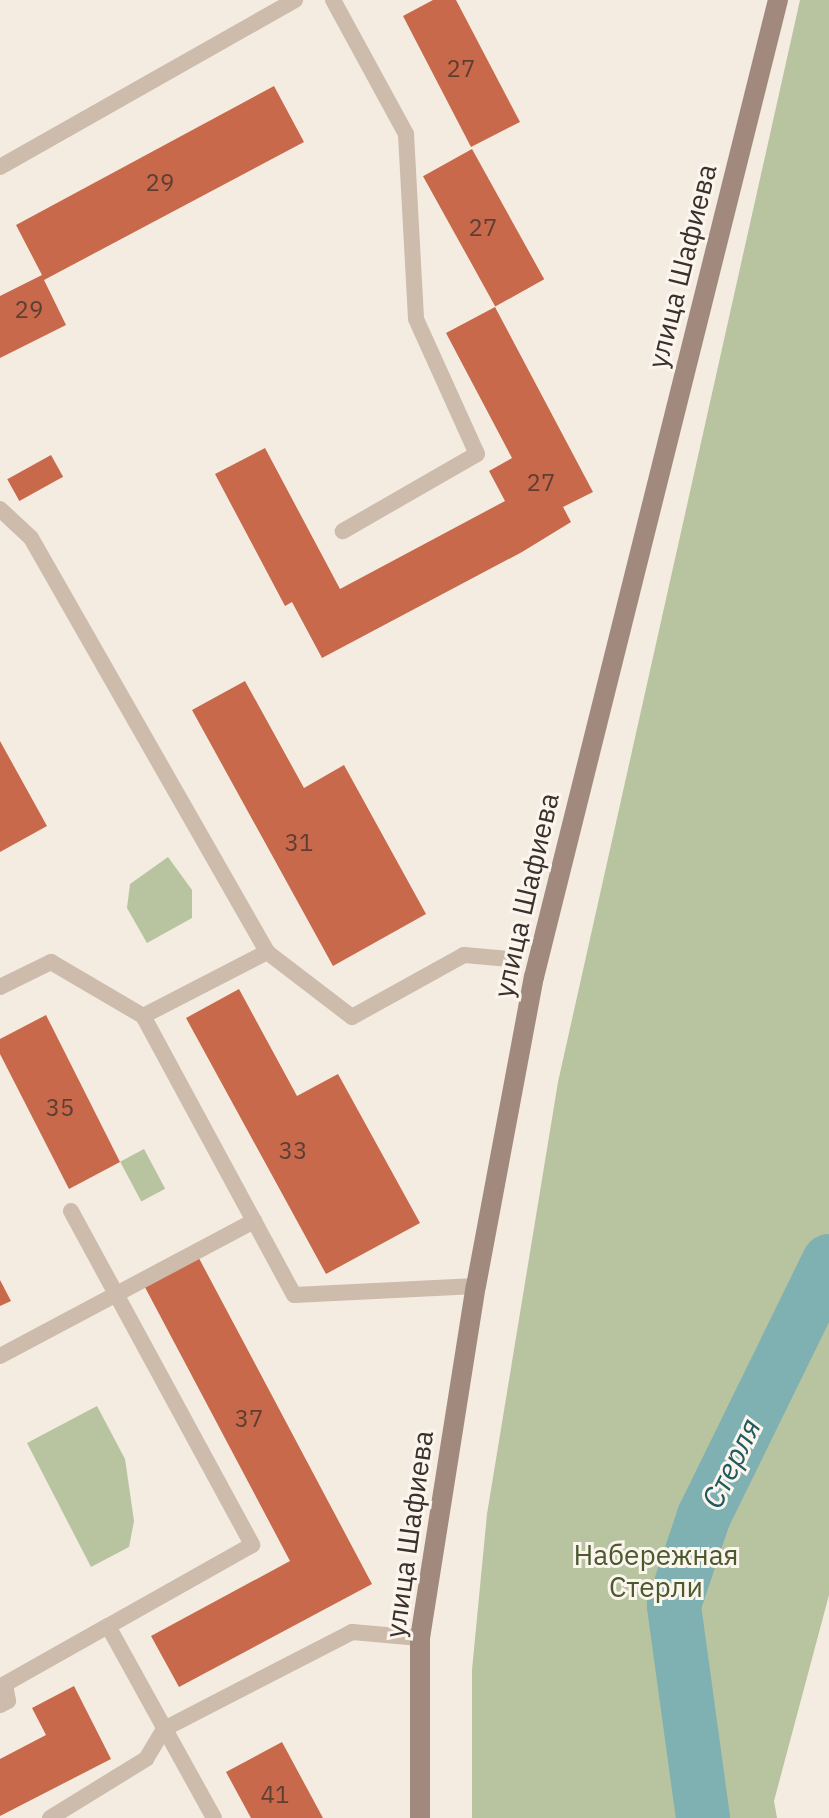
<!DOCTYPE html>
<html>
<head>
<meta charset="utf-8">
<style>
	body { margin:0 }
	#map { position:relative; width:829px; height:1818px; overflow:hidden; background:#f4ebe1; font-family:"IBM Plex Sans",sans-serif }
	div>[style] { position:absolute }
	.green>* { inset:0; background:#b8c4a0; transform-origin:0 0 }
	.river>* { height:54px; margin:-27px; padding:0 27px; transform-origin:27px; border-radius:27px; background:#7fb0b2 }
	.building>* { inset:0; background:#c8694b; transform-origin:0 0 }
	.lane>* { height:16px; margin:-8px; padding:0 8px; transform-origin:8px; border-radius:8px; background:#cdbbac }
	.secondary>* { height:20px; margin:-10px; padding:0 10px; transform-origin:10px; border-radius:10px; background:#a18a7d }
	span { translate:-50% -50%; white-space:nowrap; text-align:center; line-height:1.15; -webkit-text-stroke:6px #fbf5ee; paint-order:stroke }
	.number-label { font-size:24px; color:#5e3e33 }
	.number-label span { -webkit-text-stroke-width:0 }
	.street-label { font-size:28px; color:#3b302b }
	.park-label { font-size:28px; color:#4a5a2e }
	.water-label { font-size:30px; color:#1f5a5e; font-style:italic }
</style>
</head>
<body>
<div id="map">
	<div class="green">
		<div style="clip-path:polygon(800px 0,829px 0,829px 1595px,774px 1801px,777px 1818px,472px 1818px,472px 1670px,487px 1514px,558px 1082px)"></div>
		<div style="clip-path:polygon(168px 857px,192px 890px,192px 918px,147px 943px,127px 908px,130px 884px)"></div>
		<div style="left:144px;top:1149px;width:45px;height:27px;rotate:62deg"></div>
		<div style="clip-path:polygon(97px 1406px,125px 1459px,134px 1521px,129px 1547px,91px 1567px,27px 1443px)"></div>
	</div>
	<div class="river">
		<div style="left:703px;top:1818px;width:215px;rotate:-97.8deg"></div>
		<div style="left:674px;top:1605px;width:94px;rotate:-71.4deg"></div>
		<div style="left:704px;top:1516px;width:284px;rotate:-63.9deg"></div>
	</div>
	<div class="building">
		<div style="clip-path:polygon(433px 0,456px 0,520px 122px,471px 147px,403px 16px)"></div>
		<div style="clip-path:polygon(274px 86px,304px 142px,44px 280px,66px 325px,0 358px,0 296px,42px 275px,16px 225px)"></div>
		<div style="left:472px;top:149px;width:149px;height:56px;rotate:61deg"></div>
		<div style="clip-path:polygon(495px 307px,593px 492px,563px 507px,571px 522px,522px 552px,322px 658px,292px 602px,285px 606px,215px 474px,265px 448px,340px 589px,505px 501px,489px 471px,512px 458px,446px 333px)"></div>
		<div style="left:51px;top:455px;width:25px;height:50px;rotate:61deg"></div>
		<div style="clip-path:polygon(245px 681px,304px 788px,344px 765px,426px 914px,333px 966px,192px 710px)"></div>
		<div style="clip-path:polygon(0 741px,47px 826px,0 852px)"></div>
		<div style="clip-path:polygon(239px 989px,297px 1096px,338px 1074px,420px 1223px,326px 1274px,186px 1018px)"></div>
		<div style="clip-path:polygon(46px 1015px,120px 1162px,69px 1189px,0 1054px,0 1039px)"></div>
		<div style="clip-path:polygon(193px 1247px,372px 1584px,179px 1687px,151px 1636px,290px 1561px,139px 1276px)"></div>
		<div style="clip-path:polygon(0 1280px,11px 1301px,0 1306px)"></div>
		<div style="clip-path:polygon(74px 1686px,111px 1759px,0 1816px,0 1759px,46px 1735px,32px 1708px)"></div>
		<div style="clip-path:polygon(282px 1742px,323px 1818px,251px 1818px,226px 1772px)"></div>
	</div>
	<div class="lane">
		<div style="left:333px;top:0;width:153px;rotate:61.4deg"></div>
		<div style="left:406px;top:134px;width:185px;rotate:86.9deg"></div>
		<div style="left:416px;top:319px;width:148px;rotate:65.7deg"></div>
		<div style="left:477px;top:454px;width:155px;rotate:150.1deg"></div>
		<div style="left:0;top:167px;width:339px;rotate:-29.5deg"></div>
		<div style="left:0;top:509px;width:42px;rotate:43.1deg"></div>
		<div style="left:31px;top:538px;width:477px;rotate:60.3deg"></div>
		<div style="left:0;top:987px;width:57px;rotate:-26.1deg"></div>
		<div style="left:51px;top:962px;width:107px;rotate:30.4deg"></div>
		<div style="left:71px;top:1211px;width:380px;rotate:61.5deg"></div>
		<div style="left:252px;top:1545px;width:165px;rotate:150.6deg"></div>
		<div style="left:108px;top:1626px;width:219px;rotate:61.1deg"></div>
		<div style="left:476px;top:1286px;width:182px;rotate:177.2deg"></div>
		<div style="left:294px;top:1295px;width:317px;rotate:-118.4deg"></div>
		<div style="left:143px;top:1016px;width:140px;rotate:-27.3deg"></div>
		<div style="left:267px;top:952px;width:107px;rotate:37.4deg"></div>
		<div style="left:352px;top:1017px;width:128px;rotate:-29deg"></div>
		<div style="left:464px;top:955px;width:46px;rotate:5deg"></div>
		<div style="left:0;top:1356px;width:288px;rotate:-28deg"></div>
		<div style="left:0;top:1705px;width:9px;rotate:-27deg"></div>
		<div style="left:8px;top:1701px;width:17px;rotate:-100deg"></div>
		<div style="left:5px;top:1684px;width:118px;rotate:-29.4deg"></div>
		<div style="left:50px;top:1818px;width:113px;rotate:-31.6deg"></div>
		<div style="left:146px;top:1759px;width:35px;rotate:-59deg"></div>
		<div style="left:164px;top:1729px;width:212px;rotate:-27.3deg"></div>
		<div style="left:352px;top:1632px;width:68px;rotate:5deg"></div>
	</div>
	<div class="secondary">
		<div style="left:420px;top:1818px;width:180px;rotate:-90deg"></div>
		<div style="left:420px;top:1638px;width:356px;rotate:-81deg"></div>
		<div style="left:476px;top:1286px;width:314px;rotate:-79.4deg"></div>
		<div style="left:534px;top:977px;width:1007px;rotate:-75.98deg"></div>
	</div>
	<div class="number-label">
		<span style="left:461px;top:69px">27</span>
		<span style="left:160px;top:183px">29</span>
		<span style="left:483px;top:228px">27</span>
		<span style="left:29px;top:310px">29</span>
		<span style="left:541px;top:483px">27</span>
		<span style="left:299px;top:843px">31</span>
		<span style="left:60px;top:1108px">35</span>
		<span style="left:293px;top:1151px">33</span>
		<span style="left:249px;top:1419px">37</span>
		<span style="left:275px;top:1795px">41</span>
	</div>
	<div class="street-label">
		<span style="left:682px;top:266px;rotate:-76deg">улица Шафиева</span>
		<span style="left:526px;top:895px;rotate:-77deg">улица Шафиева</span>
		<span style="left:409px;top:1534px;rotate:-82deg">улица Шафиева</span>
	</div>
	<div class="park-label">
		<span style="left:656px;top:1571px">Набережная<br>Стерли</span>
	</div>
	<div class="water-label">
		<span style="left:731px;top:1463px;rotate:-64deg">Стерля</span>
	</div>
</div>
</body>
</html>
